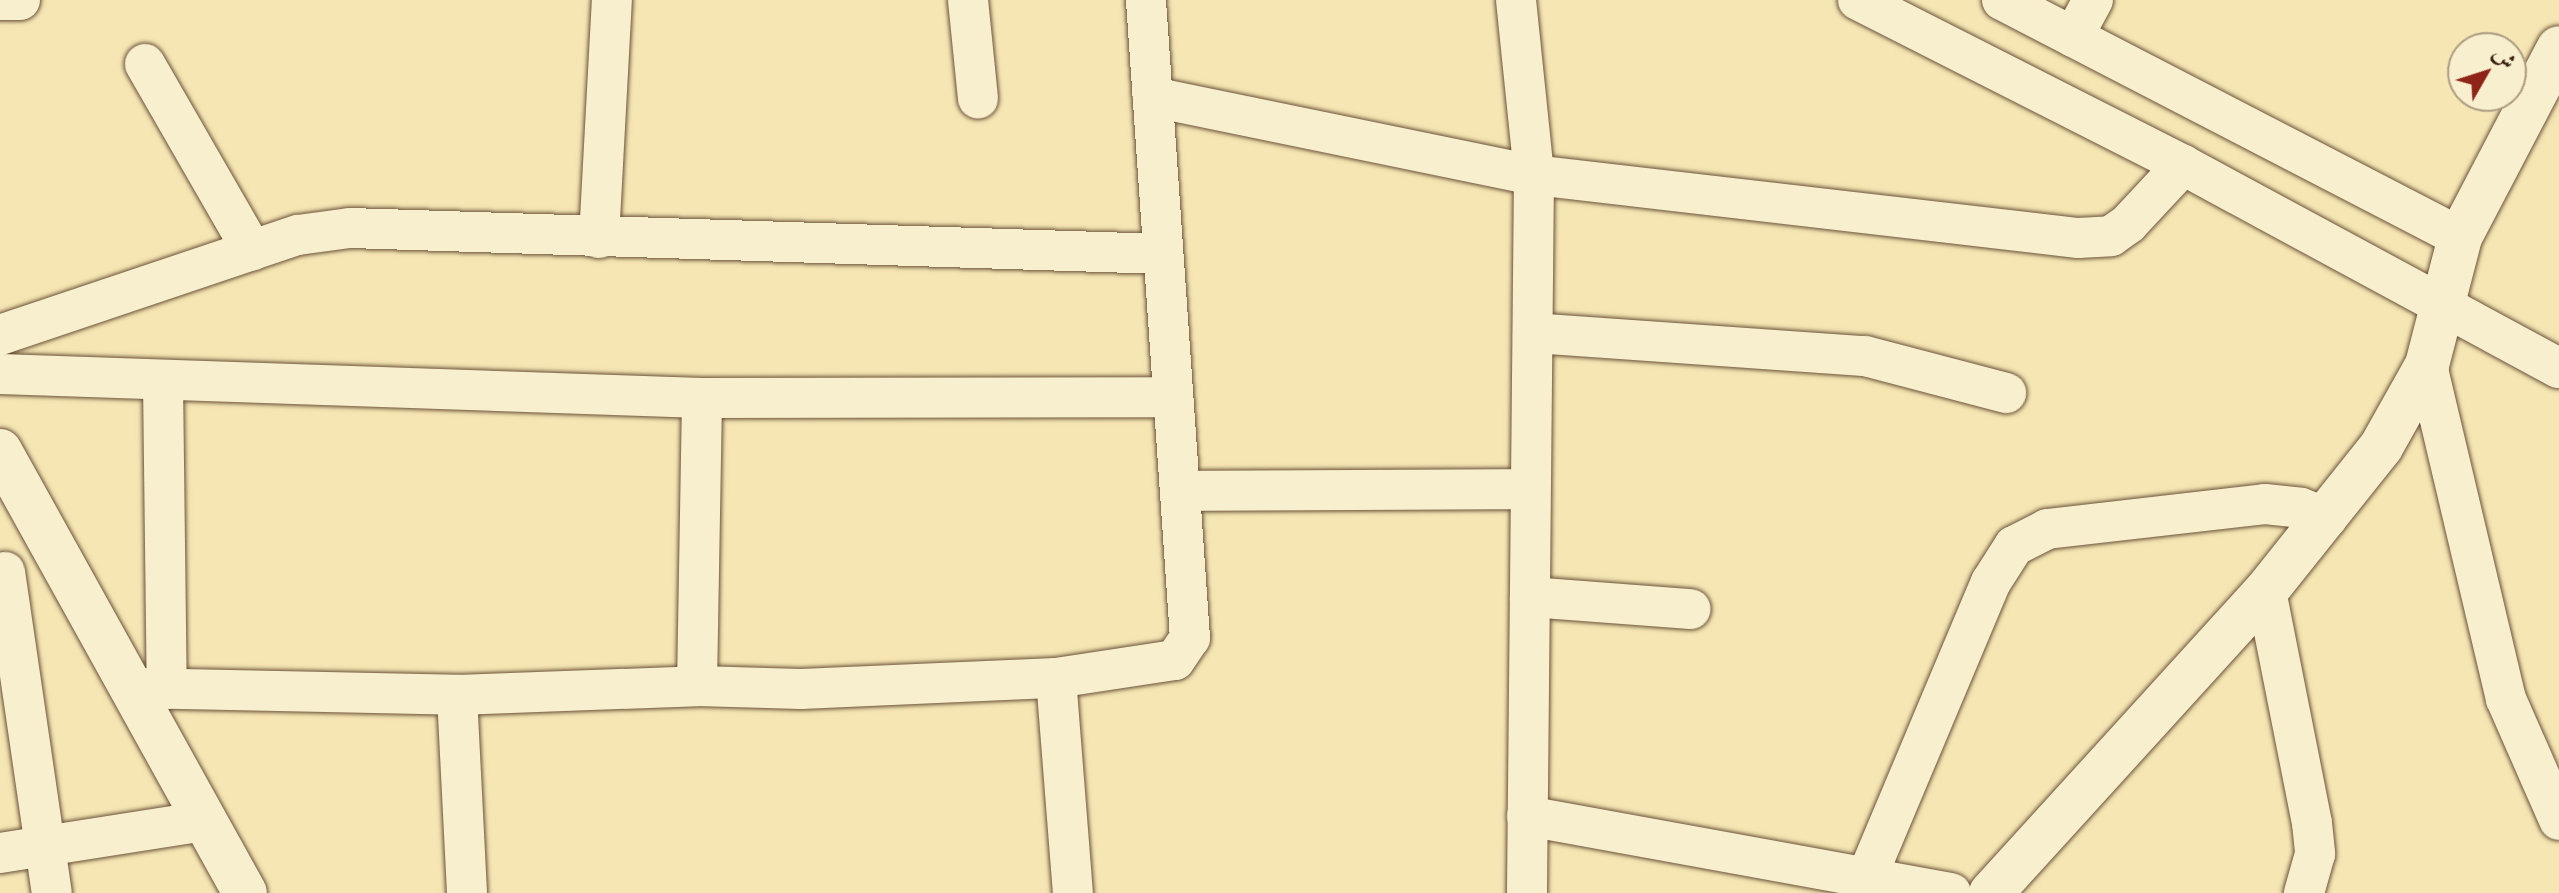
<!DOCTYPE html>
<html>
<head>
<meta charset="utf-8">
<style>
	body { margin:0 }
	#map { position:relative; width:2559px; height:893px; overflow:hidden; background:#f5e6b3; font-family:"EB Garamond",Amiri,serif }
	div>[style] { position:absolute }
	.roads { filter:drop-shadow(0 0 2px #6b523a) drop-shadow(0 0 2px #6b523a) }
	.street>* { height:40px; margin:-20px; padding:0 20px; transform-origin:20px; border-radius:20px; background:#f8efce }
	.secondary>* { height:44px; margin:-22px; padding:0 22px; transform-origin:22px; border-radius:22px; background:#f8efce }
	span { translate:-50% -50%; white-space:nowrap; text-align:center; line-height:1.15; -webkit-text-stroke:6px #f8efce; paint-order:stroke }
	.north { position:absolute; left:2447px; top:32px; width:80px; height:80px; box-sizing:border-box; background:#f8efce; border:2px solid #ad9d82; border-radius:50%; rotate:51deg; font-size:22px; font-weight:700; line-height:32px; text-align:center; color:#3d2111 }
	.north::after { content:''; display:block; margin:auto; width:28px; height:36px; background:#8f2418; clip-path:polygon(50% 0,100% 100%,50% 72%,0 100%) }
</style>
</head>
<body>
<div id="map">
	<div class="roads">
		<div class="street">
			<div style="left:0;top:0;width:20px"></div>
			<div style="left:968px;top:0;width:99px;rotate:84.2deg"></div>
			<div style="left:1516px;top:0;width:176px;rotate:84.1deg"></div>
			<div style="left:1534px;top:175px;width:718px;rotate:90.56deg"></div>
			<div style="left:1858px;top:0;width:364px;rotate:26.9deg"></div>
			<div style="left:2183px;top:165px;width:427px;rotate:28.4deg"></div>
			<div style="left:2002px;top:0;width:516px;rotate:27.36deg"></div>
			<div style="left:2073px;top:37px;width:42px;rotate:-61.6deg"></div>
			<div style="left:145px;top:64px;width:215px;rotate:60.1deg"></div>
			<div style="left:1153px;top:97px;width:389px;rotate:11.6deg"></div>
			<div style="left:1534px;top:175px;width:548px;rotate:6.61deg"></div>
			<div style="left:2078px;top:238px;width:33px;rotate:-3deg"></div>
			<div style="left:2111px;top:236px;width:21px;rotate:-35deg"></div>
			<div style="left:2128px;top:224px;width:81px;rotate:-47deg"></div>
			<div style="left:599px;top:238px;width:238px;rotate:-86.9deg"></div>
			<div style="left:1533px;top:333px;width:333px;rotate:4deg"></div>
			<div style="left:1865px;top:356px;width:146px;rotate:14.7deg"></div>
			<div style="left:0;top:335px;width:314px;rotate:-18.6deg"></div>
			<div style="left:298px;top:235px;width:52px;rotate:-7.7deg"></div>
			<div style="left:350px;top:228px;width:813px;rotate:1.83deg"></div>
			<div style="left:2427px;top:365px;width:343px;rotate:76.7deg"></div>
			<div style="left:2506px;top:699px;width:132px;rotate:66.3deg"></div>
			<div style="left:0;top:374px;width:702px;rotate:1.96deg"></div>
			<div style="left:702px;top:398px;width:471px;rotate:-0.1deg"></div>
			<div style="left:163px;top:381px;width:308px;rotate:89.3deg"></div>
			<div style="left:1180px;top:491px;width:350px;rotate:-0.3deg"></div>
			<div style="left:5px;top:572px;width:324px;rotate:81.7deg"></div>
			<div style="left:2266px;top:591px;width:237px;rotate:78.8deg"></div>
			<div style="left:2312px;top:823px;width:31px;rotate:84deg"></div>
			<div style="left:2315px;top:854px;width:41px;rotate:105.8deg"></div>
			<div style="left:1530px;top:597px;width:161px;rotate:4.3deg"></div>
			<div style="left:1056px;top:678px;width:216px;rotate:85.5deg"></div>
			<div style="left:697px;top:686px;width:288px;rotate:-89deg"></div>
			<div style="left:134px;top:688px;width:323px;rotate:1.2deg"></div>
			<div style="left:457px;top:695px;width:240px;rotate:-2.1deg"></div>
			<div style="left:697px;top:686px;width:104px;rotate:1.7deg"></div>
			<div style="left:801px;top:689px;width:255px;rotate:-2.5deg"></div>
			<div style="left:1056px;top:678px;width:120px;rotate:-8.6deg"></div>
			<div style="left:1175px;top:660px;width:27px;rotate:-56deg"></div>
			<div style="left:1190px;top:638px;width:640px;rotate:-93.95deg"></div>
			<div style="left:457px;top:695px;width:198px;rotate:87.1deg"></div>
			<div style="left:1527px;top:816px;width:431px;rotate:10.3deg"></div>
			<div style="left:0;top:853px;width:207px;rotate:-8.9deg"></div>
			<div style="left:1866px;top:879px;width:322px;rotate:-67.2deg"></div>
			<div style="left:1991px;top:582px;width:43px;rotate:-57.4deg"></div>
			<div style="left:2014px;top:546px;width:37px;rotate:-27deg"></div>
			<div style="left:2047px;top:529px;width:219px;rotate:-6.5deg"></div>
			<div style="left:2265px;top:504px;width:36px;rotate:6deg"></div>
			<div style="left:2301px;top:508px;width:28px;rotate:21deg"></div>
		</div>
		<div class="secondary">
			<div style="left:0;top:451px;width:505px;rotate:61deg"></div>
			<div style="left:1991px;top:893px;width:408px;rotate:-47.7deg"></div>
			<div style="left:2266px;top:591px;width:184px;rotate:-51.4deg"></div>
			<div style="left:2381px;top:447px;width:94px;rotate:-60.7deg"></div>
			<div style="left:2427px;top:365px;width:132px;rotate:-75.5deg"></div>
			<div style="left:2460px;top:237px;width:213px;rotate:-62.4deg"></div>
		</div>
	</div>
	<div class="north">ش</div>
</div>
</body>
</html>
